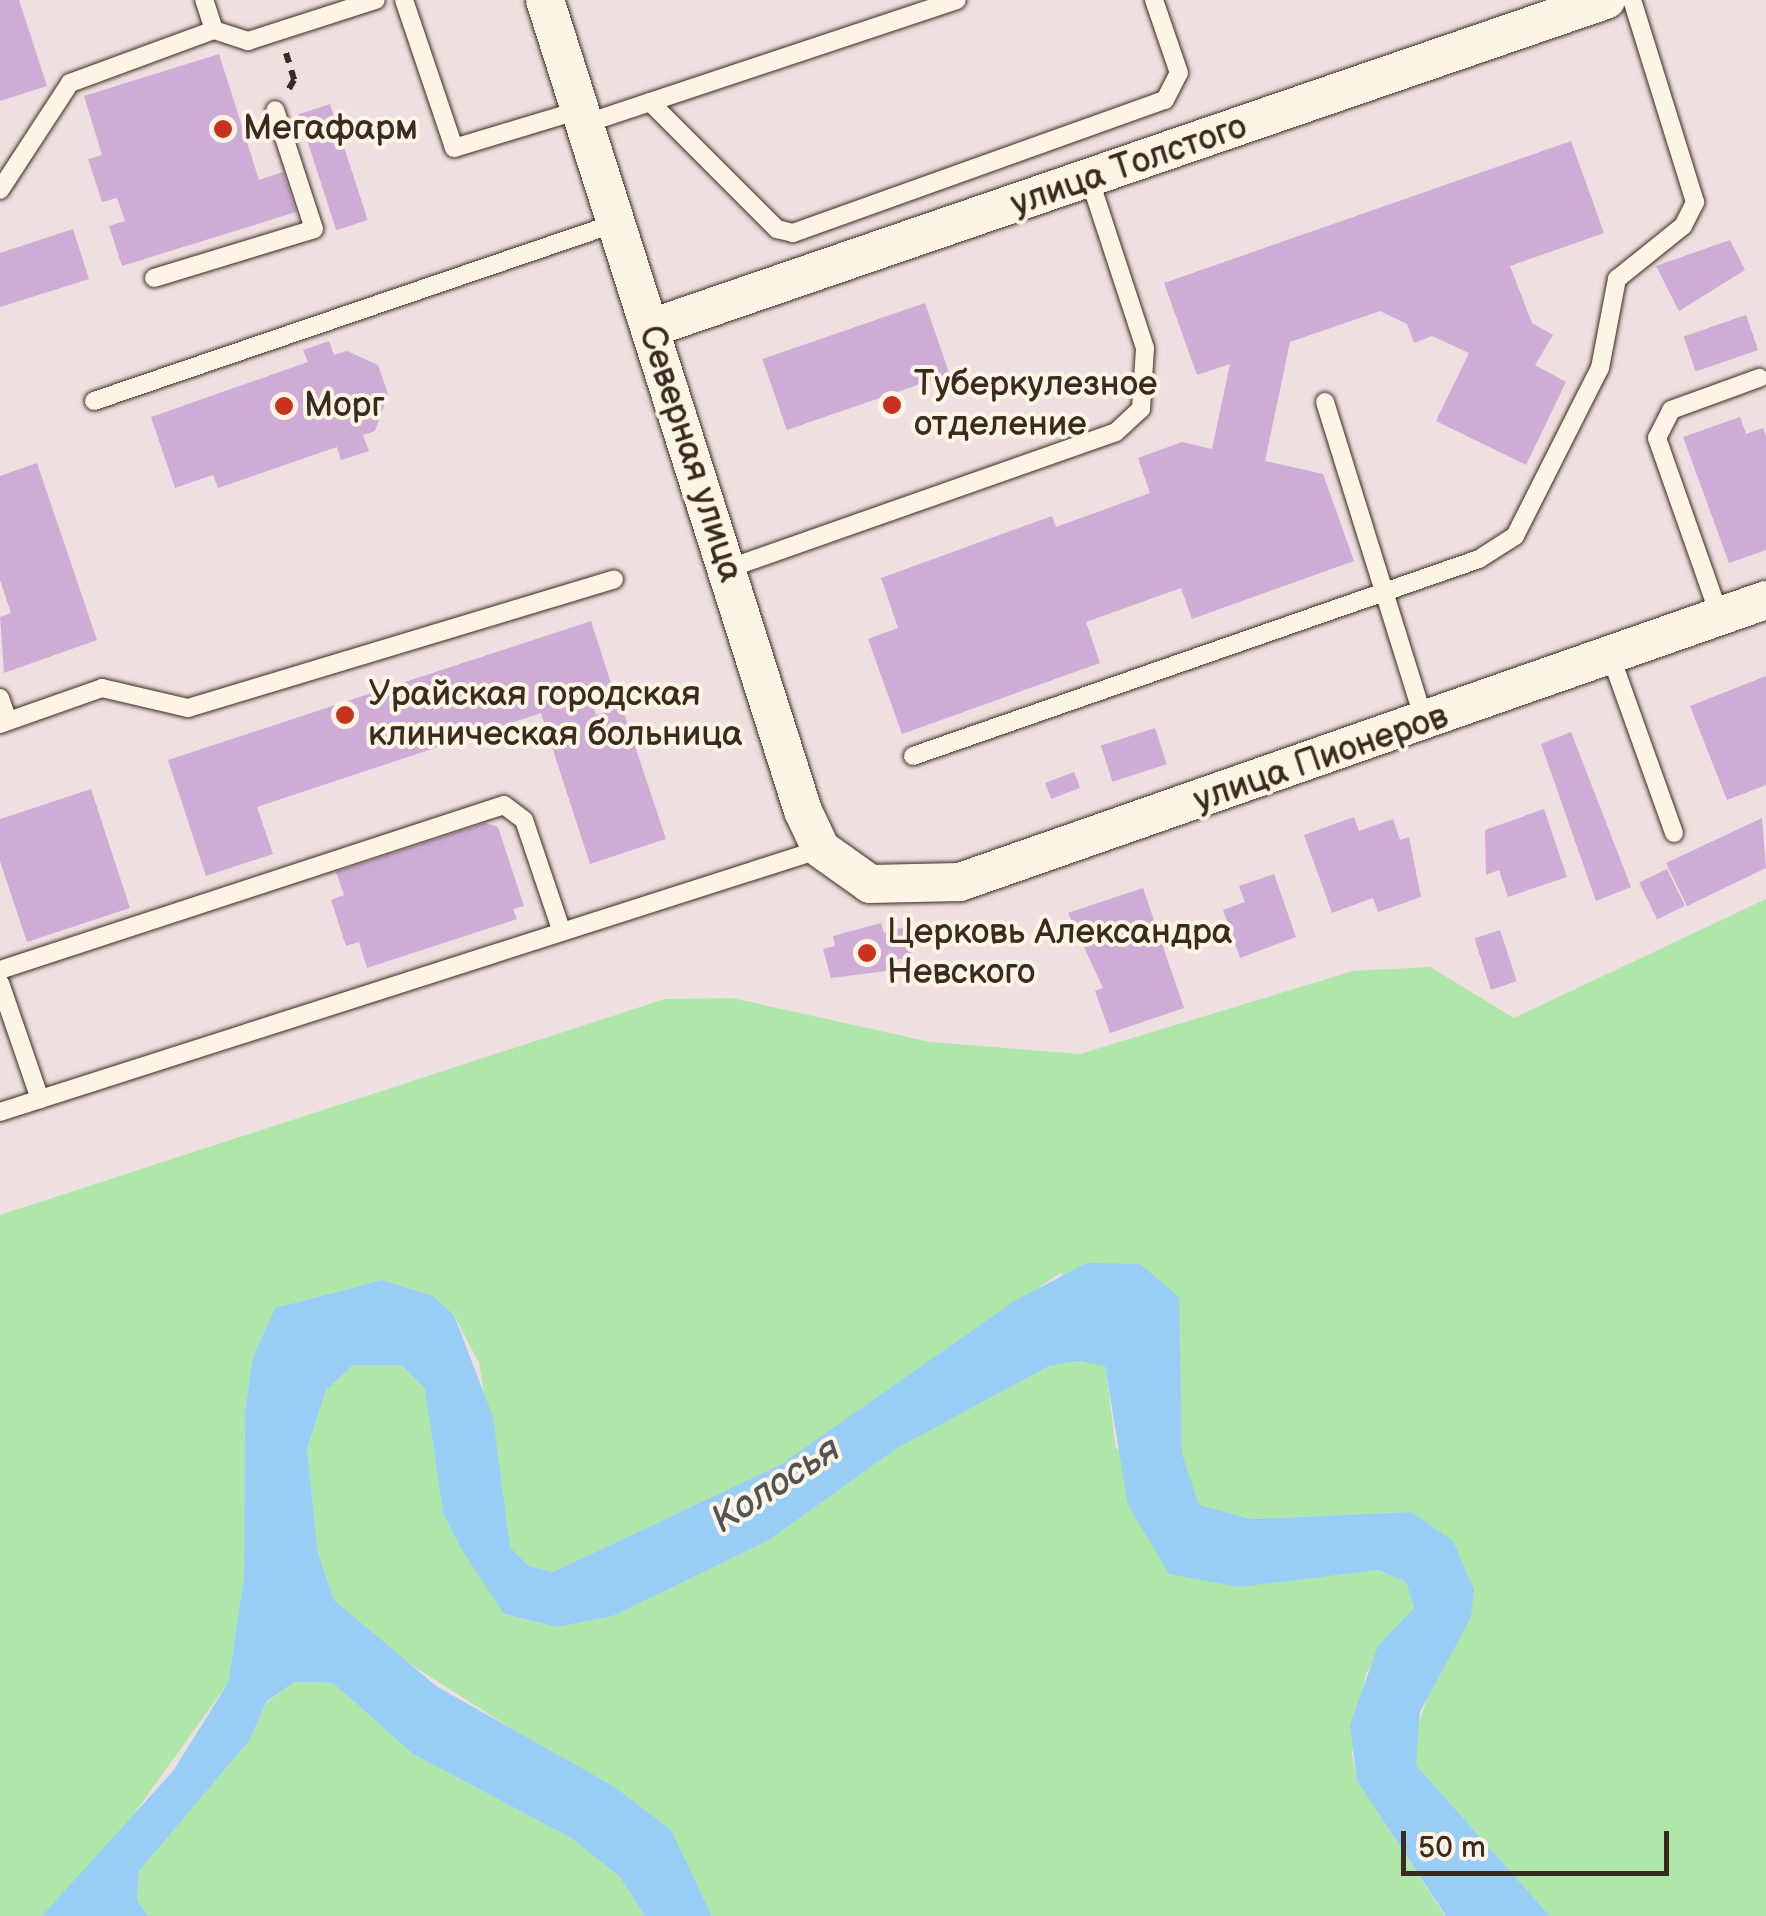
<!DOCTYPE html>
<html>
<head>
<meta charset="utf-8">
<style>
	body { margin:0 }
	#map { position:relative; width:1766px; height:1916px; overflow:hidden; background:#eedfe0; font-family:"Balsamiq Sans",sans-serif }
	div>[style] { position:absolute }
	.green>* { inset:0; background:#afe6aa }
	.water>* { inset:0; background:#98cef6 }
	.building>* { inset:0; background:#cfacd6; transform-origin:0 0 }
	.path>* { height:6px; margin-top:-3px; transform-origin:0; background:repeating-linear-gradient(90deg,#3b2a1e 0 10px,transparent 0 18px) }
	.roads { filter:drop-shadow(0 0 2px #3b2a1e) drop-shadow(0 0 2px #3b2a1e) }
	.lane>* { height:18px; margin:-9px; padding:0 9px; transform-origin:9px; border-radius:9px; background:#fcf5e5 }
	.street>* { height:38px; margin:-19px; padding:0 19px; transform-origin:19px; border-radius:19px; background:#fcf5e5 }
	.dots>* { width:28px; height:28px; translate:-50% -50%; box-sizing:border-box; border:5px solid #fcf5e5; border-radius:50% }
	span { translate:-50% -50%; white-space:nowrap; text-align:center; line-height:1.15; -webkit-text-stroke:8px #fcf5e5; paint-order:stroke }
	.poi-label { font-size:35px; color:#3b2a1e }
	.left { translate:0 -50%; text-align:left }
	.street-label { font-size:35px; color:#3b2a1e }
	.water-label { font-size:38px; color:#525354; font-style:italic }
	.scale { position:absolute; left:1401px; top:1831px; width:268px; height:45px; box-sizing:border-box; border:5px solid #3b2a1e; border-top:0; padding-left:12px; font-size:30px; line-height:35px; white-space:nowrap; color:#3b2a1e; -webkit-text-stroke:8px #fcf5e5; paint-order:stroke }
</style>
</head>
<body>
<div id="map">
	<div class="green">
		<div style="clip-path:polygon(1766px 899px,1766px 1916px,1550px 1916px,1416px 1765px,1414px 1738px,1431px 1687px,1411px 1512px,1251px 1519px,1198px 1505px,1182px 1453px,1180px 1404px,1060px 1273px,780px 1465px,553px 1572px,529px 1566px,510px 1547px,479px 1363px,454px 1315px,433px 1296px,382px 1280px,275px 1308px,253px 1357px,245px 1411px,244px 1577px,228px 1683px,105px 1854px,42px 1916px,0 1916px,0 1215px,665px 999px,732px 998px,930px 1042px,1080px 1054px,1353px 971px,1430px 967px,1514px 1018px)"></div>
		<div style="clip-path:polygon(1078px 1361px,1105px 1365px,1116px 1448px,1295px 1580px,1379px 1570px,1406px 1582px,1414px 1608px,1366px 1673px,1352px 1753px,1357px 1781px,1445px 1916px,712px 1916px,671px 1830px,385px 1648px,334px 1600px,318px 1553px,307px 1449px,326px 1390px,353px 1365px,401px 1365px,425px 1389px,503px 1614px,557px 1627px,613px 1616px,769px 1540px,896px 1449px,1049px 1366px)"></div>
		<div style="clip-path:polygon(295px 1682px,333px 1683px,413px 1754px,571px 1838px,619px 1876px,645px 1916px,148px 1916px,137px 1900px,139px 1871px,249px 1741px,267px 1702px)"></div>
	</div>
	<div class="water">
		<div style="clip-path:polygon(1087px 1263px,1140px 1264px,1179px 1297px,1182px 1453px,1199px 1505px,1251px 1519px,1411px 1512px,1453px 1541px,1474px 1590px,1471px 1617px,1420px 1712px,1416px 1765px,1550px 1916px,1446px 1916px,1357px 1781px,1350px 1725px,1378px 1646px,1414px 1608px,1406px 1582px,1379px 1570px,1239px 1587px,1169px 1574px,1128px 1505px,1105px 1366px,1078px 1361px,1049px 1366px,896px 1449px,769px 1540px,613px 1616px,557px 1627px,504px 1614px,462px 1550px,443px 1513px,425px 1389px,401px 1365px,353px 1365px,326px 1390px,307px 1449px,318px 1553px,334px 1600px,436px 1686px,613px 1786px,671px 1830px,712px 1916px,645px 1916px,619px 1876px,571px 1838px,413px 1754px,333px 1683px,295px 1682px,267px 1701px,249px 1741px,139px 1871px,137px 1900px,148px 1916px,42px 1916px,173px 1771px,228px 1683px,244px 1577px,245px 1411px,253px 1357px,275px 1308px,382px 1280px,433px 1296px,454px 1315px,493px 1417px,510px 1547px,529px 1566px,553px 1572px,780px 1465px,1016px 1300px)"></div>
	</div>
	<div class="building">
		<div style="clip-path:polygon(0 0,19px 0,47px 86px,0 101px)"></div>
		<div style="clip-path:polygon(219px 54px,259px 180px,283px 172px,296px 212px,122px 266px,109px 226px,125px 221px,117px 198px,102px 202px,88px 159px,102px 155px,84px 96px)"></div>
		<div style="left:330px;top:104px;width:122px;height:33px;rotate:72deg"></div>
		<div style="clip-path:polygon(1571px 141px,1604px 233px,1510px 266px,1532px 323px,1553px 335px,1535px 365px,1566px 382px,1526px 465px,1436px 421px,1469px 353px,1432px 336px,1414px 343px,1407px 324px,1380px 311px,1290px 342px,1265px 461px,1323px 474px,1354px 561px,1192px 619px,1181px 588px,1086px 622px,1100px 663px,902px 734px,868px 639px,898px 628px,881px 578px,1052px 516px,1056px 527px,1150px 493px,1138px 458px,1182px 442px,1212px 449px,1230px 364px,1197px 375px,1164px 283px)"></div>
		<div style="clip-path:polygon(73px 229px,89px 279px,0 307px,0 253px)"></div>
		<div style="clip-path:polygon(1730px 240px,1745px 270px,1679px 311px,1656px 266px)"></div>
		<div style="left:925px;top:303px;width:75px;height:172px;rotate:71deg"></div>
		<div style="left:1746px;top:315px;width:37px;height:66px;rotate:71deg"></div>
		<div style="clip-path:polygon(329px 341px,334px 355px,347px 351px,378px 365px,388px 394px,375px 431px,363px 435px,369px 451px,341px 460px,337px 447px,218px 488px,213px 475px,175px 488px,151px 417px,308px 362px,303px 350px)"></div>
		<div style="clip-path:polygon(1740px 417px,1746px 434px,1763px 428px,1766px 436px,1766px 550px,1729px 563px,1683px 437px)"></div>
		<div style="clip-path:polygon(37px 463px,97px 640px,4px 673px,0 617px,11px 613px,0 580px,0 476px)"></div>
		<div style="clip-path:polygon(591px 621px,613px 689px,590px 696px,596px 715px,622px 707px,666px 839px,590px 864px,541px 713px,257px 807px,273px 854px,206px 876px,168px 760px)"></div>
		<div style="clip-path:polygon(1766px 676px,1766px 785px,1727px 800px,1690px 706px)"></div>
		<div style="left:1155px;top:728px;width:38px;height:57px;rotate:72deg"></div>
		<div style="clip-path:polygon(1571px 732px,1631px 887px,1596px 901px,1541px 744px)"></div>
		<div style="left:1074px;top:772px;width:17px;height:31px;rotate:69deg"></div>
		<div style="clip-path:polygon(91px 789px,130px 908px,27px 942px,0 861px,0 819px)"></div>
		<div style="clip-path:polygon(1544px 809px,1567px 877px,1508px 897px,1499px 870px,1486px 875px,1485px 830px)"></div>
		<div style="clip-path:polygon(1354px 817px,1359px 831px,1393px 819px,1400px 840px,1409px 837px,1421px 897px,1378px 912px,1373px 898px,1332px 913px,1304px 835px)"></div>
		<div style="clip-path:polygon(1762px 818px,1766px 868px,1687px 906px,1666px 863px)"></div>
		<div style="clip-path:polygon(485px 823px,498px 827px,524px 906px,513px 909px,517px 919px,367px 968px,359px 942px,346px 946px,331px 900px,344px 895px,336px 872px)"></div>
		<div style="left:1667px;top:869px;width:41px;height:31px;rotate:64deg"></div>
		<div style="clip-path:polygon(1274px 874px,1296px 937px,1240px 958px,1223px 910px,1245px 902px,1239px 886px)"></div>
		<div style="clip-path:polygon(1143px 888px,1184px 1008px,1110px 1033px,1095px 991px,1103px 988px,1068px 913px)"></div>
		<div style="clip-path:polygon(881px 923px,884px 933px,904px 927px,912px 956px,892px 961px,894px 970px,831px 978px,823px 949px,835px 946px,833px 936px)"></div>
		<div style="left:1500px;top:930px;width:54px;height:27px;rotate:72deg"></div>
	</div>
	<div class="path">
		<div style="left:286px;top:53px;width:28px;rotate:73deg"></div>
		<div style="left:294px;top:80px;width:14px;rotate:120deg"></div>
	</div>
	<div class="roads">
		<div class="lane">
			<div style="left:404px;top:0;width:156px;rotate:71.3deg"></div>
			<div style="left:454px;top:148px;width:132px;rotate:-16.8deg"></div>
			<div style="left:214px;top:30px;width:36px;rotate:18deg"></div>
			<div style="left:248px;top:41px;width:134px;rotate:-17.8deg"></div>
			<div style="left:650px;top:102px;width:180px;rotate:45deg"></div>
			<div style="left:777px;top:229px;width:16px;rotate:14deg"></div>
			<div style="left:793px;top:233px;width:395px;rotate:-19.7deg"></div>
			<div style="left:1165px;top:100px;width:30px;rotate:-63deg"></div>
			<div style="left:1179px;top:73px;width:77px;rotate:-108.9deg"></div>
			<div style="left:584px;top:124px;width:393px;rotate:-18.4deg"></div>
			<div style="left:0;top:190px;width:128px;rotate:-56.8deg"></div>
			<div style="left:70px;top:83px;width:153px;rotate:-20.2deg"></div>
			<div style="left:214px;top:30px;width:32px;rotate:-108deg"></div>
			<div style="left:154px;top:278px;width:167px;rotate:-17deg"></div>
			<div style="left:314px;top:229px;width:125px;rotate:-108.1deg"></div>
			<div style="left:94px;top:401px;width:552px;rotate:-18.83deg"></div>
			<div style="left:1325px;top:402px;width:337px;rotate:72.7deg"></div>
			<div style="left:727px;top:569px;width:412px;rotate:-19.4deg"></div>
			<div style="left:1116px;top:432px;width:34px;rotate:-43deg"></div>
			<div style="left:1141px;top:409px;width:61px;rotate:-86.2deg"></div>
			<div style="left:1145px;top:348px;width:176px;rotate:-108.2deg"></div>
			<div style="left:1720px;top:617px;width:190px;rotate:-109.4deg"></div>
			<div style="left:1657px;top:438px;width:31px;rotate:-63deg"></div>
			<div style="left:1671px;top:410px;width:94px;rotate:-20deg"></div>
			<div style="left:1611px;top:657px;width:187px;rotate:70.3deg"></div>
			<div style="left:0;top:698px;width:24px;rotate:71deg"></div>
			<div style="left:0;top:724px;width:108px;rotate:-19.4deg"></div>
			<div style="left:102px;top:688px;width:88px;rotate:13.1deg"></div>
			<div style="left:188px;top:708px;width:445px;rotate:-16.8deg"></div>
			<div style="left:913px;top:756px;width:599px;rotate:-19.19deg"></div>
			<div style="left:1479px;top:559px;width:43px;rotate:-32.6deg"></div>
			<div style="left:1515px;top:536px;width:188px;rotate:-63.2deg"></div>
			<div style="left:1600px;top:368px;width:91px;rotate:-79.2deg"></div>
			<div style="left:1617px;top:279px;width:85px;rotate:-38.8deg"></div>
			<div style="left:1683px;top:226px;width:27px;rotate:-63deg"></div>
			<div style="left:1695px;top:202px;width:212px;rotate:-107.3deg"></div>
			<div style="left:0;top:970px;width:530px;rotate:-18.13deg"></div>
			<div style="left:504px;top:805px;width:25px;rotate:37deg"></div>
			<div style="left:524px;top:820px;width:118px;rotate:71.3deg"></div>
			<div style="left:0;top:983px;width:123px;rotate:71deg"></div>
			<div style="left:0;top:1112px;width:862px;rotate:-17.76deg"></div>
		</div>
		<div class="street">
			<div style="left:545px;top:0;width:851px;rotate:72.35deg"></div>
			<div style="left:803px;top:811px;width:42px;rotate:64.7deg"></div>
			<div style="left:821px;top:849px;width:60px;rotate:35.5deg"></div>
			<div style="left:870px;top:884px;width:90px;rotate:-1.3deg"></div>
			<div style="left:960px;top:882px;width:854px;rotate:-19.28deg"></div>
			<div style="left:651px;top:328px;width:1010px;rotate:-18.96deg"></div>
		</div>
	</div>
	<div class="dots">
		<div style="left:223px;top:129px;background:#c8321e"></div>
		<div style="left:892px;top:405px;background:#c8321e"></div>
		<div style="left:284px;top:406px;background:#c8321e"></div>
		<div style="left:345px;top:715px;background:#c8321e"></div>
		<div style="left:867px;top:953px;background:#c8321e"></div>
	</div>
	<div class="poi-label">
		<span class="left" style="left:243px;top:129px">Мегафарм</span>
		<span class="left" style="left:914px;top:405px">Туберкулезное<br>отделение</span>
		<span class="left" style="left:304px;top:406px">Морг</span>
		<span class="left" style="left:368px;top:715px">Урайская городская<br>клиническая больница</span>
		<span class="left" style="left:887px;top:953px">Церковь Александра<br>Невского</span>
	</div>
	<div class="street-label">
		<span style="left:1129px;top:166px;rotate:-19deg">улица Толстого</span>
		<span style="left:690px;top:454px;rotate:72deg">Северная улица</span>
		<span style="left:1321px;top:759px;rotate:-19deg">улица Пионеров</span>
	</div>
	<div class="water-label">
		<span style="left:776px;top:1485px;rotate:-33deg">Колосья</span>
	</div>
	<div class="scale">50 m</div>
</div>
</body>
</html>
